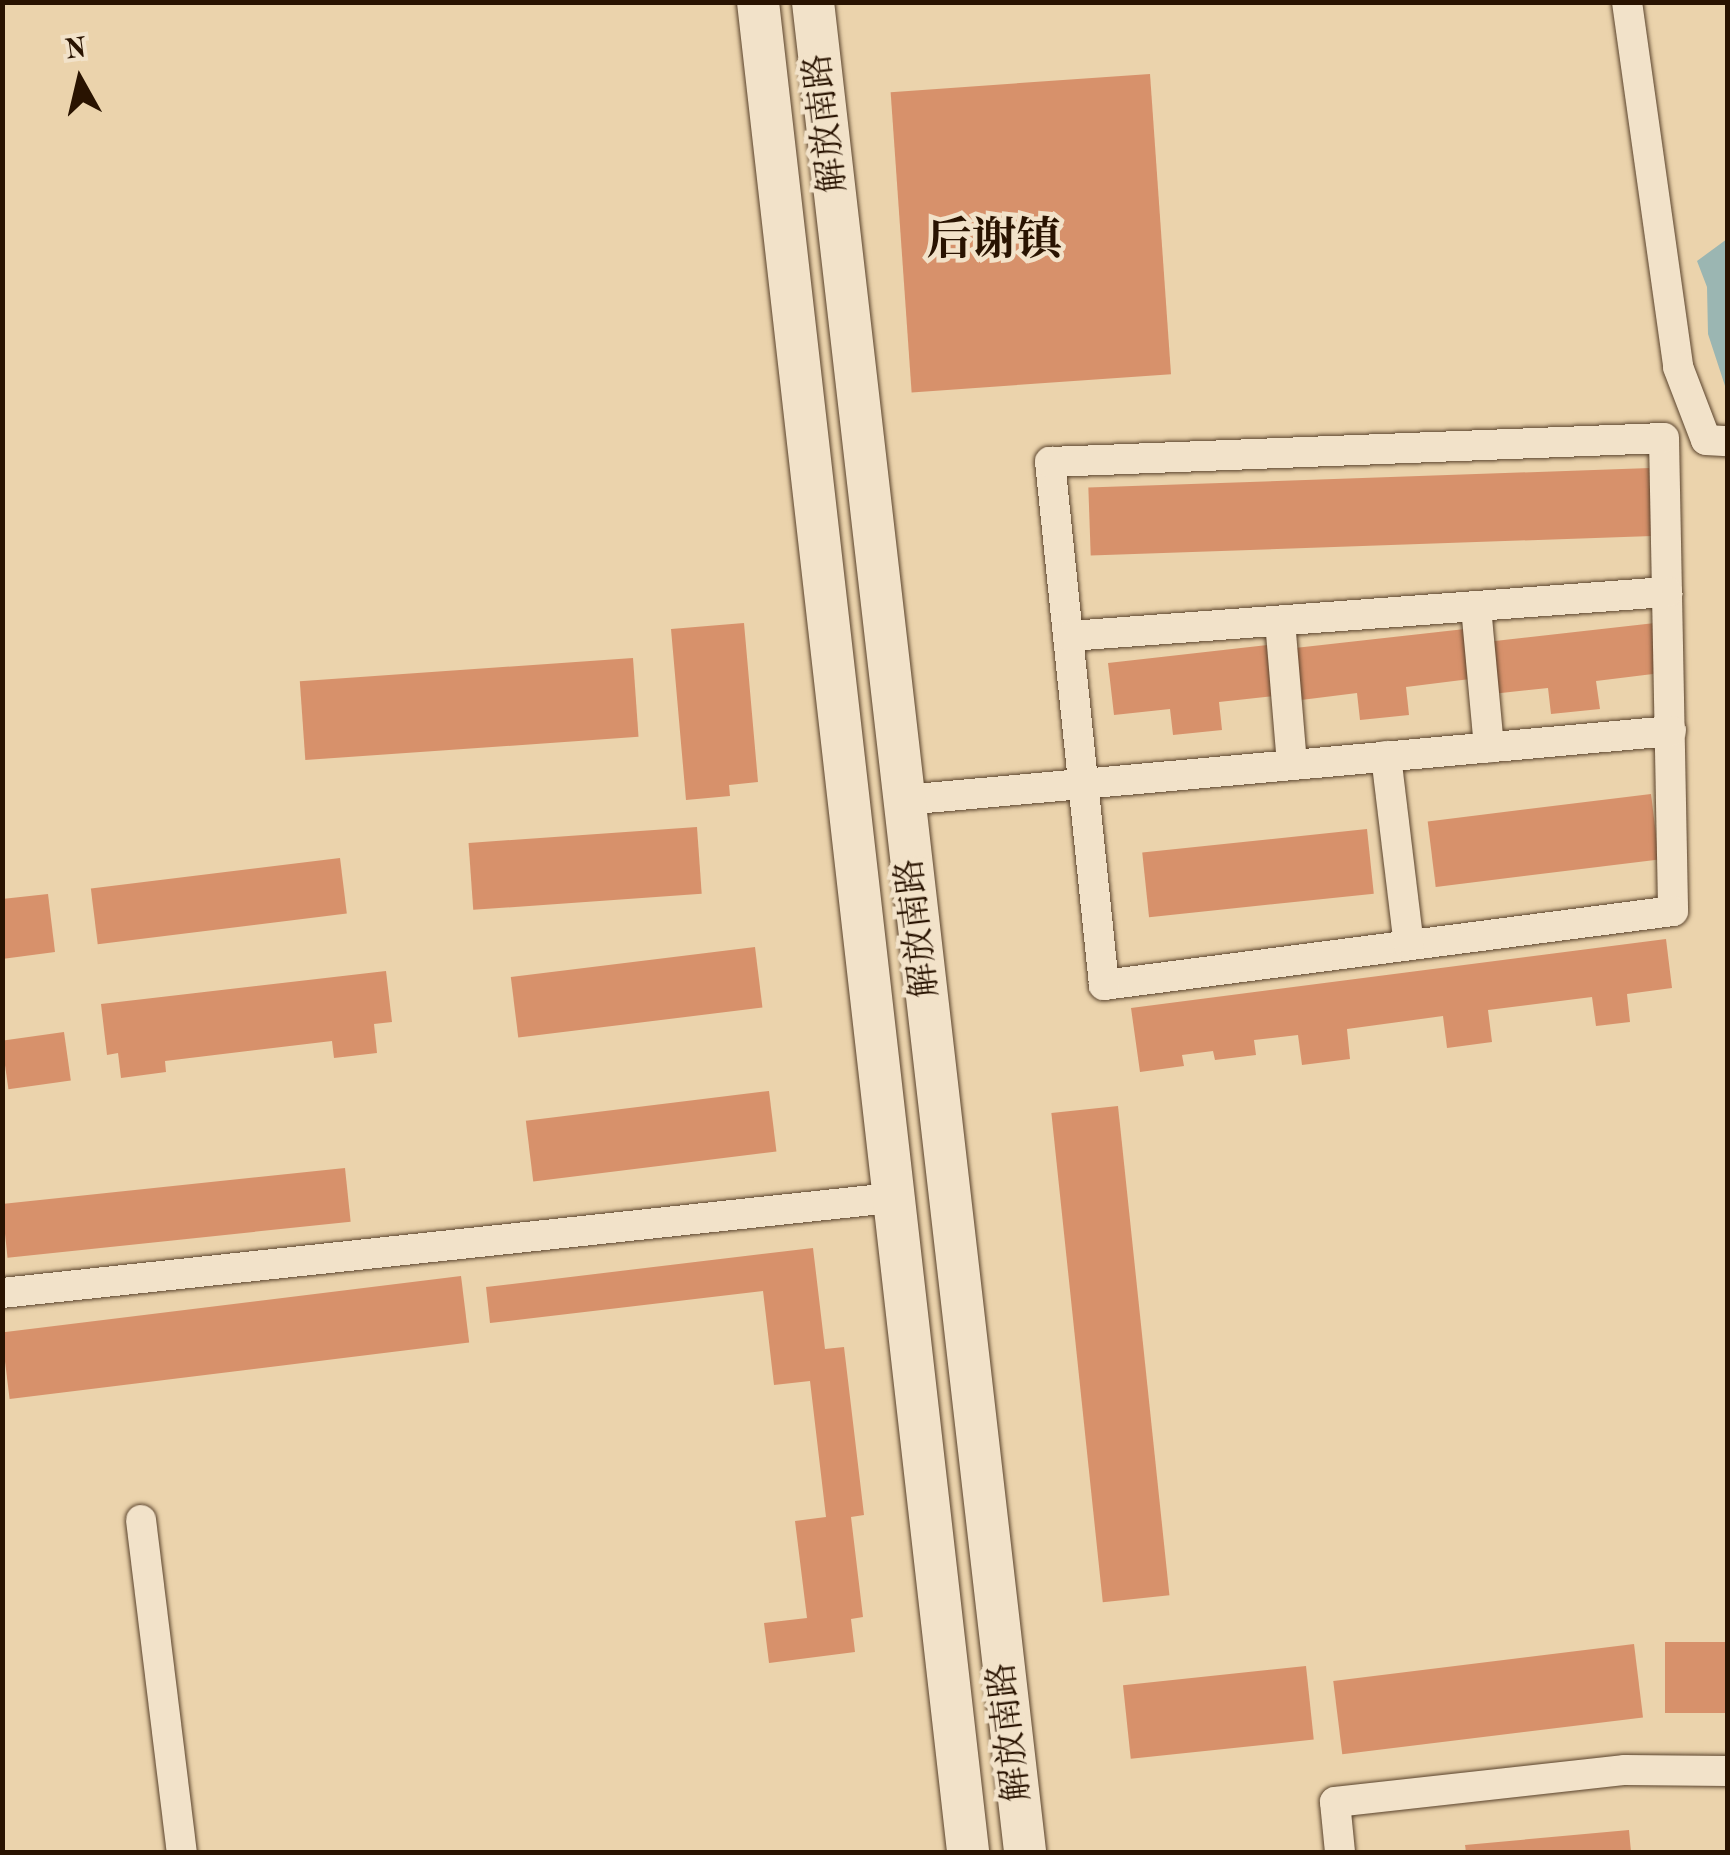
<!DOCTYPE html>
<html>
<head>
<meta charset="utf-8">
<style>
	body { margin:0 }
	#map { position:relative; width:1730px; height:1855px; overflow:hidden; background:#ebd3ac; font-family:"Old Standard TT","Noto Serif SC",serif }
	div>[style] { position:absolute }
	.water>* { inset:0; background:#9bb6b2 }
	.building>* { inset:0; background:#d7916b; transform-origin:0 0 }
	.roads { filter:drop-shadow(0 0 2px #5a432c) drop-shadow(0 0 2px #5a432c) }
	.minor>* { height:30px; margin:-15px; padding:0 15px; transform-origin:15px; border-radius:15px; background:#f2e2c9 }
	.secondary>* { height:42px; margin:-21px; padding:0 21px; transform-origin:21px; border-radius:21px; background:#f2e2c9 }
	span { translate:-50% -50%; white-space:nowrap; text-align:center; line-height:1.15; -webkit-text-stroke:9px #f2e2c9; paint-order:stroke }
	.street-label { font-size:35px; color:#291301 }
	.district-label { font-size:45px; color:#291301; font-weight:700 }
	.frame { position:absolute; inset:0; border:5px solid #291301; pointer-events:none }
	.north { position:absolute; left:30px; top:30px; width:100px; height:100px; -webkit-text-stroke:8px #f2e2c9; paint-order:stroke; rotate:352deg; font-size:28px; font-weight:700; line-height:40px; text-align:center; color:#291301 }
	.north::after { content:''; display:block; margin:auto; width:35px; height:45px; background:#291301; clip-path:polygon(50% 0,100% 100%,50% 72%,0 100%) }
</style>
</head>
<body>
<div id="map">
	<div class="water">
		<div style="clip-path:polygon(1727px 239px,1727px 392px,1708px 334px,1707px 287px,1697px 261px)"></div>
	</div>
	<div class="building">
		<div style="left:1150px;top:74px;width:301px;height:260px;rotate:86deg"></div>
		<div style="left:1650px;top:468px;width:68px;height:562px;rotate:88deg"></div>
		<div style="clip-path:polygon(744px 623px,758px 782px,729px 785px,730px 796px,686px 800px,671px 629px)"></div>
		<div style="clip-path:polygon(1655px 623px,1661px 673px,1596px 681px,1600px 709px,1551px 714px,1548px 688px,1492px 694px,1486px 642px)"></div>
		<div style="clip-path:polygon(1465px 629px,1470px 679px,1406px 687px,1409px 715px,1360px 720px,1357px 693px,1301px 700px,1295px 648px)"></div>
		<div style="clip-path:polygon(1277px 644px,1283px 695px,1219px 702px,1222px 730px,1173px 735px,1170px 709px,1114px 715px,1108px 663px)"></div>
		<div style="left:633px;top:658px;width:79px;height:334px;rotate:86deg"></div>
		<div style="left:1651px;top:794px;width:66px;height:225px;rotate:83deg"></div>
		<div style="left:697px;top:827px;width:67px;height:229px;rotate:86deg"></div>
		<div style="left:1367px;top:829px;width:65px;height:226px;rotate:84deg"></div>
		<div style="left:340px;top:858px;width:56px;height:251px;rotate:83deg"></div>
		<div style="clip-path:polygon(48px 894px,55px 952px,2px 959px,2px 899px)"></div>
		<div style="clip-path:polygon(1666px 939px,1672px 988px,1627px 994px,1630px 1022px,1596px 1026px,1592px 997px,1488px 1010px,1492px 1042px,1447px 1048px,1443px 1016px,1347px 1029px,1350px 1059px,1302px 1065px,1298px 1035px,1254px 1040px,1256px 1055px,1215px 1060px,1213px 1051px,1182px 1055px,1184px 1066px,1140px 1072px,1131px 1008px)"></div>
		<div style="left:755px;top:947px;width:61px;height:246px;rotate:83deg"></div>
		<div style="clip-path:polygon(386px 971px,392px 1022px,374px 1024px,377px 1053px,334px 1058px,332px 1041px,165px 1061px,166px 1072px,121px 1078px,118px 1053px,107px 1055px,101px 1004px)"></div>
		<div style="left:64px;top:1032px;width:49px;height:63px;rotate:82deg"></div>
		<div style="left:769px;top:1091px;width:61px;height:245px;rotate:83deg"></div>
		<div style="left:1118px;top:1106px;width:492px;height:67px;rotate:84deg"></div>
		<div style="left:345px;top:1168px;width:54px;height:345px;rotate:84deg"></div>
		<div style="clip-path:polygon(813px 1248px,825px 1349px,844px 1347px,864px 1515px,851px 1517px,863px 1617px,851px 1619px,855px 1652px,769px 1663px,764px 1623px,807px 1618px,795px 1521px,826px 1517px,810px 1381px,774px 1385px,763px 1291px,490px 1323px,486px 1287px)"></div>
		<div style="left:461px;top:1276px;width:67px;height:463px;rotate:83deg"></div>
		<div style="left:1728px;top:1642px;width:71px;height:63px;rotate:90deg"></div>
		<div style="left:1634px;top:1644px;width:74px;height:303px;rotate:83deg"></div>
		<div style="left:1306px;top:1666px;width:74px;height:184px;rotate:84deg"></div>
		<div style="clip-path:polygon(1629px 1830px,1631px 1852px,1466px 1852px,1465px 1845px)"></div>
	</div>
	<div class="roads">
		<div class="minor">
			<div style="left:1627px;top:2px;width:369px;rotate:82deg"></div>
			<div style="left:1678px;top:367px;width:78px;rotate:69deg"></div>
			<div style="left:1706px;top:440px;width:22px;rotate:3deg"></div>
			<div style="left:1664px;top:438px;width:473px;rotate:88.9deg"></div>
			<div style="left:1673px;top:911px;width:574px;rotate:172.59deg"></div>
			<div style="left:1104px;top:985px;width:526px;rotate:-95.89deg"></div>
			<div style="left:1050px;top:462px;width:614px;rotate:-2.24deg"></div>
			<div style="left:1476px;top:607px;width:141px;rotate:84.7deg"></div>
			<div style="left:1280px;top:621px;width:144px;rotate:85.2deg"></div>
			<div style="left:1070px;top:636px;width:599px;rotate:-4.22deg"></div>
			<div style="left:1386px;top:756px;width:190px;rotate:83.1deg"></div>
			<div style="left:904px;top:800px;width:770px;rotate:-5.14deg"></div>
			<div style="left:2px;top:1293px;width:894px;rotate:-6.1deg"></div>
			<div style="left:141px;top:1520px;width:335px;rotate:83deg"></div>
			<div style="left:1340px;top:1852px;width:50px;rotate:-95.7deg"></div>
			<div style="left:1335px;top:1802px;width:292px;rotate:-6.3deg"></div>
			<div style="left:1625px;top:1770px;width:103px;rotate:0.6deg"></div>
		</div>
		<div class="secondary">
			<div style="left:758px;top:2px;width:1862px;rotate:83.52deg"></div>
			<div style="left:813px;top:2px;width:1862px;rotate:83.46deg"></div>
		</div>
	</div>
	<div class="street-label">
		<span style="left:827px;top:123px;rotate:-97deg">解放南路</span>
		<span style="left:919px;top:928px;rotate:-97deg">解放南路</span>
		<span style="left:1011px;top:1732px;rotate:-97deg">解放南路</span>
	</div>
	<div class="district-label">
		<span style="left:994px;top:243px">后谢镇</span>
	</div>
	<div class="frame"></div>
	<div class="north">N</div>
</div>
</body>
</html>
